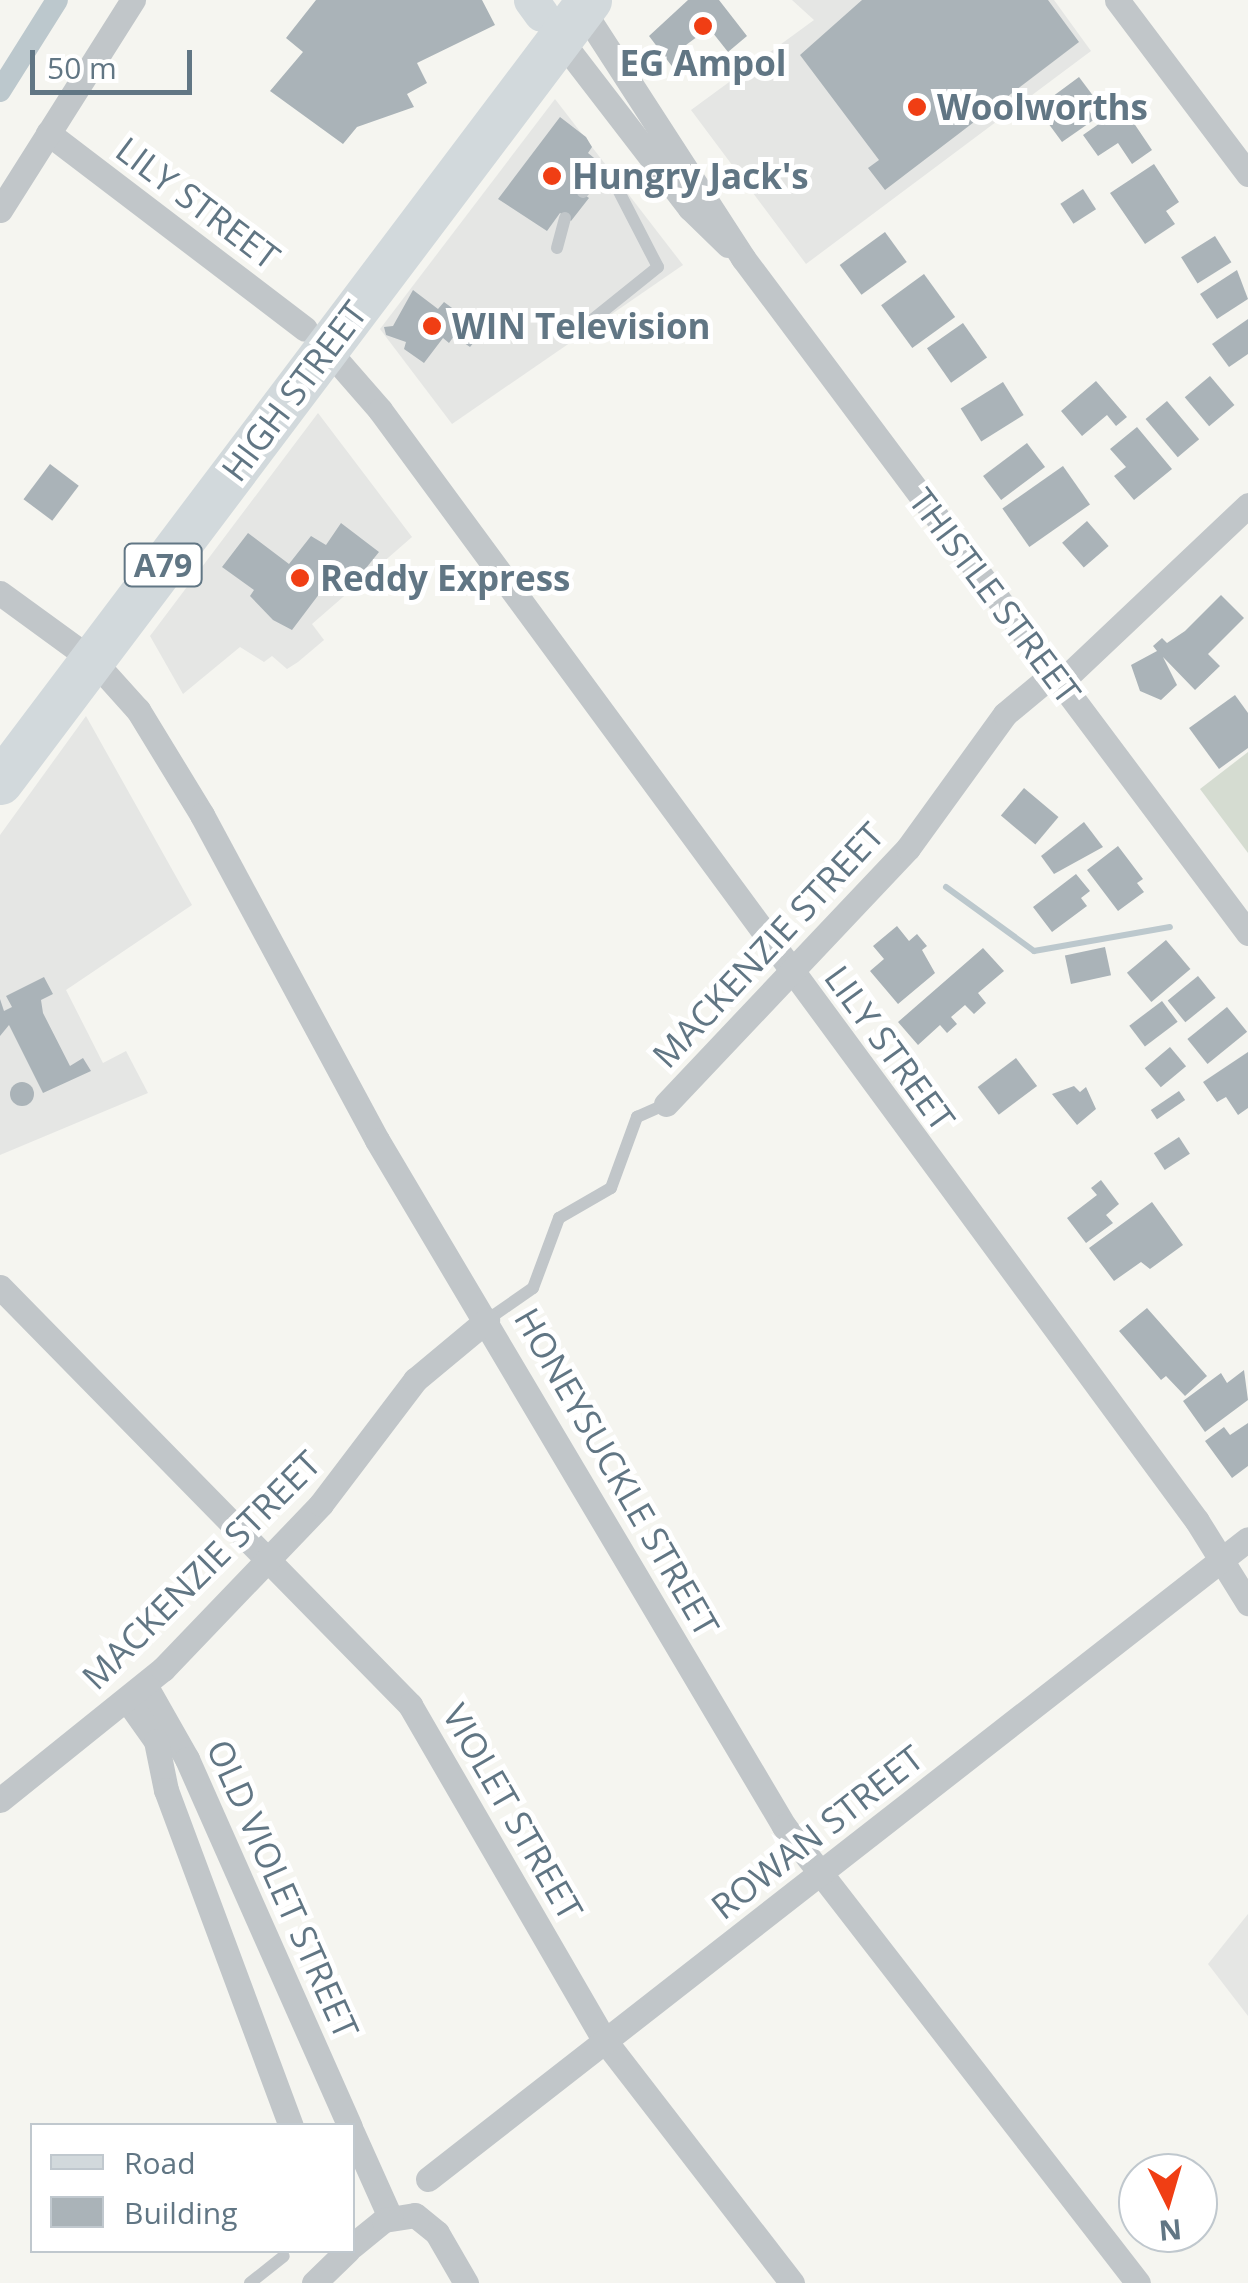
<!DOCTYPE html>
<html>
<head>
<meta charset="utf-8">
<style>
	body { margin:0 }
	#map { position:relative; width:1248px; height:2283px; overflow:hidden; background:#f5f5f0; font-family:"Open Sans",sans-serif }
	div>[style] { position:absolute }
	.built>* { inset:0; background:#e5e6e4 }
	.green>* { inset:0; background:#d5dcd1 }
	.stream>* { height:6px; margin:-3px; padding:0 3px; transform-origin:3px; border-radius:3px; background:#bcc8cd }
	.canal>* { height:22px; margin:-11px; padding:0 11px; transform-origin:11px; border-radius:11px; background:#bcc8cd }
	.building>* { inset:0; background:#aab3b8; transform-origin:0 0 }
	.round { border-radius:50% }
	.lane>* { height:12px; margin:-6px; padding:0 6px; transform-origin:6px; border-radius:6px; background:#c1c6c9 }
	.street>* { height:25px; margin:-12.5px; padding:0 12.5px; transform-origin:12.5px; border-radius:12.5px; background:#c1c6c9 }
	.secondary>* { height:35px; margin:-17.5px; padding:0 17.5px; transform-origin:17.5px; border-radius:17.5px; background:#d2d9dc }
	.highway>* { height:45px; margin:-22.5px; padding:0 22.5px; transform-origin:22.5px; border-radius:22.5px; background:#d2d9dc }
	.dots>* { width:28px; height:28px; translate:-50% -50%; box-sizing:border-box; border:5px solid #fff; border-radius:50% }
	span { translate:-50% -50%; white-space:nowrap; text-align:center; line-height:1.15; -webkit-text-stroke:10px #fff; paint-order:stroke }
	.shield-label span { padding:2px 8px; background:#fff; border:2px solid; border-radius:8px; -webkit-text-stroke-width:0 }
	.shield-label { font-size:32px; color:#617684; font-weight:700 }
	.poi-label { font-size:35px; color:#617684; font-weight:700 }
	.left { translate:0 -50%; text-align:left }
	.street-label { font-size:35px; color:#617684 }
	.legend { position:absolute; left:30px; top:2123px; width:325px; height:130px; box-sizing:border-box; background:#fff; border:2px solid #c0c8ce; margin:0; padding:12px 18px; list-style:none; font-size:30px; color:#617684 }
	.legend li { display:flex; align-items:center; gap:20px; height:50px }
	.legend b { width:50px; border:2px solid #c0c8ce }
	.north { position:absolute; left:1118px; top:2153px; width:100px; height:100px; box-sizing:border-box; background:#fff; border:2px solid #c0c8ce; border-radius:50%; rotate:175deg; font-size:28px; font-weight:700; line-height:40px; text-align:center; color:#617684 }
	.north::after { content:''; display:block; margin:auto; width:35px; height:45px; background:#f03e14; clip-path:polygon(50% 0,100% 100%,50% 72%,0 100%) }
	.scale { position:absolute; left:30px; top:50px; width:162px; height:45px; box-sizing:border-box; border:5px solid #617684; border-top:0; padding-left:12px; font-size:30px; line-height:35px; white-space:nowrap; color:#617684; -webkit-text-stroke:8px #fff; paint-order:stroke }
</style>
</head>
<body>
<div id="map">
	<div class="built">
		<div style="clip-path:polygon(792px 0,1054px 0,1091px 51px,806px 264px,691px 110px,814px 20px)"></div>
		<div style="clip-path:polygon(555px 99px,683px 265px,452px 424px,380px 329px)"></div>
		<div style="clip-path:polygon(318px 413px,412px 537px,312px 624px,324px 640px,298px 662px,287px 669px,272px 656px,264px 662px,240px 647px,183px 694px,150px 636px)"></div>
		<div style="clip-path:polygon(86px 716px,192px 905px,66px 990px,103px 1063px,126px 1051px,148px 1093px,0 1155px,0 835px)"></div>
		<div style="clip-path:polygon(1248px 1914px,1248px 2016px,1208px 1964px)"></div>
	</div>
	<div class="green">
		<div style="clip-path:polygon(1248px 752px,1248px 853px,1200px 789px)"></div>
	</div>
	<div class="stream">
		<div style="left:946px;top:887px;width:109px;rotate:36deg"></div>
		<div style="left:1034px;top:951px;width:138px;rotate:-10deg"></div>
	</div>
	<div class="canal">
		<div style="left:0;top:91px;width:107px;rotate:-57.9deg"></div>
	</div>
	<div class="building">
		<div style="clip-path:polygon(316px 0,482px 0,495px 25px,417px 63px,427px 83px,407px 94px,414px 107px,357px 127px,343px 144px,270px 91px,303px 52px,286px 38px)"></div>
		<div style="clip-path:polygon(688px 0,719px 0,747px 36px,728px 52px,709px 28px,686px 45px,686px 60px,674px 69px,649px 36px)"></div>
		<div style="clip-path:polygon(862px 0,1048px 0,1079px 42px,885px 190px,868px 168px,879px 160px,800px 55px)"></div>
		<div style="clip-path:polygon(1079px 77px,1097px 101px,1087px 108px,1095px 119px,1062px 142px,1037px 108px)"></div>
		<div style="clip-path:polygon(1123px 107px,1152px 150px,1132px 164px,1118px 143px,1098px 156px,1083px 135px)"></div>
		<div style="clip-path:polygon(560px 117px,586px 137px,592px 147px,588px 153px,599px 162px,578px 190px,589px 198px,571px 221px,560px 213px,547px 231px,498px 199px)"></div>
		<div style="clip-path:polygon(1154px 164px,1179px 202px,1166px 211px,1175px 224px,1145px 244px,1110px 193px)"></div>
		<div style="left:1083px;top:189px;width:24px;height:27px;rotate:57deg"></div>
		<div style="left:885px;top:232px;width:37px;height:56px;rotate:54deg"></div>
		<div style="left:1215px;top:236px;width:31px;height:40px;rotate:58deg"></div>
		<div style="clip-path:polygon(1237px 270px,1248px 299px,1217px 319px,1200px 294px)"></div>
		<div style="left:924px;top:274px;width:53px;height:53px;rotate:54deg"></div>
		<div style="clip-path:polygon(413px 290px,438px 309px,444px 302px,483px 331px,470px 347px,454px 336px,449px 343px,443px 338px,424px 363px,404px 349px,406px 342px,386px 335px,384px 327px,393px 326px)"></div>
		<div style="clip-path:polygon(1248px 319px,1248px 354px,1229px 367px,1212px 344px)"></div>
		<div style="left:963px;top:323px;width:42px;height:44px;rotate:55deg"></div>
		<div style="left:1210px;top:376px;width:38px;height:33px;rotate:50deg"></div>
		<div style="clip-path:polygon(1096px 381px,1127px 417px,1116px 426px,1107px 415px,1082px 436px,1061px 411px)"></div>
		<div style="left:1003px;top:382px;width:39px;height:50px;rotate:58deg"></div>
		<div style="left:1167px;top:401px;width:50px;height:28px;rotate:50deg"></div>
		<div style="clip-path:polygon(1137px 427px,1172px 469px,1134px 500px,1114px 476px,1126px 467px,1110px 449px)"></div>
		<div style="left:1027px;top:443px;width:30px;height:55px;rotate:53deg"></div>
		<div style="left:50px;top:464px;width:36px;height:44px;rotate:37deg"></div>
		<div style="left:1063px;top:466px;width:47px;height:74px;rotate:55deg"></div>
		<div style="left:1087px;top:521px;width:33px;height:33px;rotate:49deg"></div>
		<div style="clip-path:polygon(341px 523px,379px 552px,354px 583px,335px 573px,292px 630px,273px 620px,250px 596px,254px 590px,222px 567px,248px 533px,289px 564px,311px 536px,326px 545px)"></div>
		<div style="clip-path:polygon(1221px 595px,1244px 618px,1208px 654px,1220px 666px,1195px 690px,1163px 657px,1177px 685px,1161px 700px,1140px 691px,1131px 665px,1157px 651px,1153px 646px,1162px 638px,1167px 643px,1185px 631px)"></div>
		<div style="clip-path:polygon(1235px 695px,1248px 713px,1248px 748px,1219px 769px,1189px 728px)"></div>
		<div style="left:1024px;top:788px;width:45px;height:36px;rotate:40deg"></div>
		<div style="clip-path:polygon(1084px 822px,1103px 847px,1054px 874px,1041px 856px)"></div>
		<div style="clip-path:polygon(1118px 846px,1143px 879px,1137px 883px,1144px 892px,1118px 911px,1087px 870px)"></div>
		<div style="clip-path:polygon(1076px 874px,1090px 891px,1081px 898px,1087px 906px,1052px 932px,1033px 907px)"></div>
		<div style="clip-path:polygon(897px 926px,909px 941px,917px 934px,927px 946px,922px 950px,935px 973px,898px 1004px,870px 971px,884px 959px,873px 946px)"></div>
		<div style="left:1166px;top:940px;width:38px;height:51px;rotate:50deg"></div>
		<div style="left:1105px;top:947px;width:29px;height:41px;rotate:78deg"></div>
		<div style="clip-path:polygon(983px 948px,1004px 971px,978px 993px,986px 1003px,974px 1014px,965px 1005px,951px 1017px,957px 1024px,947px 1033px,940px 1025px,918px 1045px,898px 1022px)"></div>
		<div style="left:1198px;top:976px;width:28px;height:39px;rotate:51deg"></div>
		<div style="clip-path:polygon(44px 977px,53px 994px,41px 1000px,43px 1013px,70px 1066px,83px 1058px,91px 1071px,43px 1093px,9px 1025px,0 1036px,0 999px,4px 1011px,12px 1007px,6px 996px)"></div>
		<div style="left:1162px;top:1001px;width:26px;height:41px;rotate:53deg"></div>
		<div style="left:1227px;top:1007px;width:32px;height:51px;rotate:51deg"></div>
		<div style="left:1170px;top:1047px;width:25px;height:33px;rotate:50deg"></div>
		<div style="clip-path:polygon(1248px 1052px,1248px 1108px,1238px 1115px,1226px 1097px,1217px 1102px,1203px 1082px)"></div>
		<div style="left:1016px;top:1058px;width:35px;height:48px;rotate:53deg"></div>
		<div class="round" style="left:10px;top:1082px;width:24px;height:24px"></div>
		<div style="clip-path:polygon(1074px 1086px,1080px 1092px,1086px 1087px,1096px 1109px,1077px 1125px,1052px 1094px)"></div>
		<div style="left:1179px;top:1091px;width:11px;height:34px;rotate:56deg"></div>
		<div style="left:1179px;top:1137px;width:20px;height:30px;rotate:57deg"></div>
		<div style="clip-path:polygon(1101px 1180px,1119px 1204px,1106px 1215px,1113px 1223px,1086px 1243px,1067px 1218px,1097px 1195px,1091px 1188px)"></div>
		<div style="clip-path:polygon(1152px 1202px,1183px 1245px,1150px 1269px,1141px 1262px,1114px 1281px,1089px 1248px)"></div>
		<div style="clip-path:polygon(1147px 1308px,1207px 1376px,1185px 1396px,1166px 1376px,1161px 1380px,1119px 1331px)"></div>
		<div style="clip-path:polygon(1244px 1370px,1248px 1400px,1205px 1432px,1183px 1401px,1221px 1373px,1227px 1383px)"></div>
		<div style="clip-path:polygon(1248px 1423px,1248px 1466px,1232px 1478px,1205px 1441px,1224px 1427px,1230px 1435px)"></div>
	</div>
	<div class="lane">
		<div style="left:583px;top:192px;width:17px;rotate:-50deg"></div>
		<div style="left:594px;top:179px;width:18px;rotate:-3deg"></div>
		<div style="left:612px;top:178px;width:100px;rotate:62.7deg"></div>
		<div style="left:658px;top:267px;width:85px;rotate:141.2deg"></div>
		<div style="left:557px;top:248px;width:31px;rotate:-75deg"></div>
		<div style="left:487px;top:1320px;width:56px;rotate:-34.8deg"></div>
		<div style="left:533px;top:1288px;width:75px;rotate:-69.6deg"></div>
		<div style="left:559px;top:1218px;width:60px;rotate:-30deg"></div>
		<div style="left:611px;top:1188px;width:76px;rotate:-69.9deg"></div>
		<div style="left:637px;top:1117px;width:32px;rotate:-24deg"></div>
		<div style="left:250px;top:2283px;width:43px;rotate:-38.5deg"></div>
	</div>
	<div class="street">
		<div style="left:1117px;top:0;width:218px;rotate:53deg"></div>
		<div style="left:582px;top:9px;width:297px;rotate:57.1deg"></div>
		<div style="left:743px;top:258px;width:843px;rotate:53.2deg"></div>
		<div style="left:559px;top:38px;width:215px;rotate:52.4deg"></div>
		<div style="left:690px;top:208px;width:53px;rotate:44.2deg"></div>
		<div style="left:48px;top:133px;width:323px;rotate:37.3deg"></div>
		<div style="left:0;top:210px;width:249px;rotate:-57.7deg"></div>
		<div style="left:326px;top:348px;width:82px;rotate:48.9deg"></div>
		<div style="left:380px;top:410px;width:1379px;rotate:53.67deg"></div>
		<div style="left:1197px;top:1521px;width:97px;rotate:58.1deg"></div>
		<div style="left:0;top:593px;width:92px;rotate:36.1deg"></div>
		<div style="left:92px;top:659px;width:69px;rotate:48deg"></div>
		<div style="left:138px;top:710px;width:123px;rotate:58.6deg"></div>
		<div style="left:202px;top:815px;width:369px;rotate:61.7deg"></div>
		<div style="left:377px;top:1140px;width:798px;rotate:59.32deg"></div>
		<div style="left:784px;top:1826px;width:578px;rotate:52.24deg"></div>
		<div style="left:1060px;top:683px;width:259px;rotate:-43.4deg"></div>
		<div style="left:666px;top:1104px;width:352px;rotate:-46.6deg"></div>
		<div style="left:908px;top:848px;width:165px;rotate:-54.1deg"></div>
		<div style="left:1005px;top:714px;width:62px;rotate:-39.8deg"></div>
		<div style="left:0;top:1287px;width:586px;rotate:45.55deg"></div>
		<div style="left:410px;top:1705px;width:388px;rotate:59.9deg"></div>
		<div style="left:605px;top:2041px;width:306px;rotate:52.3deg"></div>
		<div style="left:145px;top:1685px;width:85px;rotate:60.4deg"></div>
		<div style="left:187px;top:1759px;width:402px;rotate:66.1deg"></div>
		<div style="left:127px;top:1700px;width:50px;rotate:54.7deg"></div>
		<div style="left:156px;top:1741px;width:50px;rotate:78.5deg"></div>
		<div style="left:166px;top:1790px;width:358px;rotate:69.6deg"></div>
		<div style="left:0;top:1800px;width:209px;rotate:-38.8deg"></div>
		<div style="left:163px;top:1669px;width:228px;rotate:-46.2deg"></div>
		<div style="left:321px;top:1504px;width:156px;rotate:-52.8deg"></div>
		<div style="left:415px;top:1380px;width:94px;rotate:-39.8deg"></div>
		<div style="left:352px;top:2132px;width:93px;rotate:65.9deg"></div>
		<div style="left:428px;top:2179px;width:1040px;rotate:-37.97deg"></div>
		<div style="left:352px;top:2246px;width:41px;rotate:-39.1deg"></div>
		<div style="left:384px;top:2220px;width:31px;rotate:-9deg"></div>
		<div style="left:415px;top:2215px;width:28px;rotate:39deg"></div>
		<div style="left:437px;top:2233px;width:58px;rotate:59.9deg"></div>
		<div style="left:314px;top:2283px;width:47px;rotate:-44.1deg"></div>
	</div>
	<div class="secondary">
		<div style="left:531px;top:0;width:17px;rotate:54deg"></div>
	</div>
	<div class="highway">
		<div style="left:0;top:782px;width:979px;rotate:-53.01deg"></div>
	</div>
	<div class="dots">
		<div style="left:703px;top:26px;background:#f03e14"></div>
		<div style="left:917px;top:107px;background:#f03e14"></div>
		<div style="left:552px;top:176px;background:#f03e14"></div>
		<div style="left:432px;top:326px;background:#f03e14"></div>
		<div style="left:300px;top:578px;background:#f03e14"></div>
	</div>
	<div class="shield-label">
		<span style="left:163px;top:565px">A79</span>
	</div>
	<div class="poi-label">
		<span style="left:703px;top:63px">EG Ampol</span>
		<span class="left" style="left:937px;top:107px">Woolworths</span>
		<span class="left" style="left:572px;top:176px">Hungry Jack's</span>
		<span class="left" style="left:452px;top:326px">WIN Television</span>
		<span class="left" style="left:320px;top:578px">Reddy Express</span>
	</div>
	<div class="street-label">
		<span style="left:198px;top:203px;rotate:37deg">LILY STREET</span>
		<span style="left:294px;top:391px;rotate:-53deg">HIGH STREET</span>
		<span style="left:995px;top:596px;rotate:53deg">THISTLE STREET</span>
		<span style="left:768px;top:945px;rotate:-47deg">MACKENZIE STREET</span>
		<span style="left:890px;top:1048px;rotate:54deg">LILY STREET</span>
		<span style="left:617px;top:1472px;rotate:60deg">HONEYSUCKLE STREET</span>
		<span style="left:201px;top:1570px;rotate:-45deg">MACKENZIE STREET</span>
		<span style="left:513px;top:1812px;rotate:60deg">VIOLET STREET</span>
		<span style="left:817px;top:1832px;rotate:-38deg">ROWAN STREET</span>
		<span style="left:283px;top:1889px;rotate:66deg">OLD VIOLET STREET</span>
	</div>
	<ul class="legend">
	<li><b style="height:12px;background:#d2d9dc"></b>Road</li>
	<li><b style="height:28px;background:#aab3b8"></b>Building</li>
	</ul>
	<div class="north">N</div>
	<div class="scale">50 m</div>
</div>
</body>
</html>
